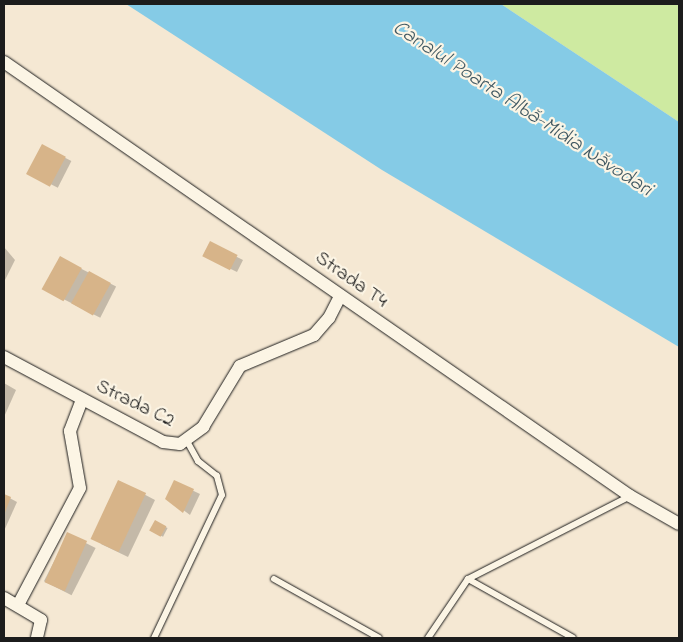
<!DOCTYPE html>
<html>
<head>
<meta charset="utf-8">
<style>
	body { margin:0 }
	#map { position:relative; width:683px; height:642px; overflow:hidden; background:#f5e8d3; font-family:"Indie Flower",sans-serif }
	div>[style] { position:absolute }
	.green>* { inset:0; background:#ceeaa1 }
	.water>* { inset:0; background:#85cbe6 }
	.shadow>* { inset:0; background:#0003; transform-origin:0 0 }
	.building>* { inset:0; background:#d7b489; transform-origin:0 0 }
	.roads { filter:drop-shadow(0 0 1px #1c1c1c) drop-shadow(0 0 1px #1c1c1c) }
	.lane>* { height:6px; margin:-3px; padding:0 3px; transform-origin:3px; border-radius:3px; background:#fcf5e5 }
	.street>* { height:12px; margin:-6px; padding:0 6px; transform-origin:6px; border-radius:6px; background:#fcf5e5 }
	span { translate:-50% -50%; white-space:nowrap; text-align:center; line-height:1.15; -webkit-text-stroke:4.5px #fcf5e5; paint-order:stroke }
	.street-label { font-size:20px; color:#1c1c1c }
	.water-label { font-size:21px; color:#415963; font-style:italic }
	.frame { position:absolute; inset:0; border:5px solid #1c1c1c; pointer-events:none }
</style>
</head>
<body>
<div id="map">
	<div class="green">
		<div style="clip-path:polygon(501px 4px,679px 4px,679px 122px)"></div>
	</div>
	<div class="water">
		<div style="clip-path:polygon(126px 4px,501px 4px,679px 122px,679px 347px,382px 170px)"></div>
	</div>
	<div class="shadow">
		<div style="left:42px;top:146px;width:33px;height:30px;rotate:27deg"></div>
		<div style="clip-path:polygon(4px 247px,15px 260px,4px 282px)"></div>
		<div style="clip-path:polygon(237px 257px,243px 260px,237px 272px,210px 259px)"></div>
		<div style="left:60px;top:258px;width:63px;height:35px;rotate:27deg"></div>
		<div style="clip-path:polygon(4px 383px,16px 390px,4px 417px)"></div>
		<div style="clip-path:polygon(119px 481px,155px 500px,128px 557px,101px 544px)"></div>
		<div style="clip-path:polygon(175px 482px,200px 494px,190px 515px,167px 498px)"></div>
		<div style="clip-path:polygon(4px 495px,17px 502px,4px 531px)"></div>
		<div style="left:156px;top:522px;width:13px;height:10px;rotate:27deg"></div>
		<div style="left:68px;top:534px;width:31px;height:53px;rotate:27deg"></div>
	</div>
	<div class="building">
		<div style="left:42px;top:144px;width:27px;height:34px;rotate:28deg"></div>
		<div style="left:210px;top:241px;width:31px;height:17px;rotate:27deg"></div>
		<div style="left:60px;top:256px;width:25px;height:38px;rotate:29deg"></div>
		<div style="left:89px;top:271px;width:25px;height:37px;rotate:29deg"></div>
		<div style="left:118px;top:480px;width:31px;height:65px;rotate:25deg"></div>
		<div style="clip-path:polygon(174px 480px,194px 489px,183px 513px,165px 499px)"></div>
		<div style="clip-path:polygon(4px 494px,11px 497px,4px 515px)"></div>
		<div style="left:155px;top:520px;width:13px;height:12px;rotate:29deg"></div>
		<div style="left:67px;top:532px;width:22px;height:55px;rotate:24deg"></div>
	</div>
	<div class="roads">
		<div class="lane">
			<div style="left:274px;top:579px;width:120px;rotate:29.3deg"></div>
			<div style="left:468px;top:579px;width:120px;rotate:29.3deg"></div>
			<div style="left:154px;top:638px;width:158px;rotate:-64.6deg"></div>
			<div style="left:222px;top:495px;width:20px;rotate:-105deg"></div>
			<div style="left:217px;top:476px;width:24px;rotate:-142deg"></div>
			<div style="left:198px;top:461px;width:23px;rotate:-119deg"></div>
			<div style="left:428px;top:638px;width:71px;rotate:-55.9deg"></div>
			<div style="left:468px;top:579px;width:182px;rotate:-27.1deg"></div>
		</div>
		<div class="street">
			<div style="left:4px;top:62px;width:762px;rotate:34.73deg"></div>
			<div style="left:630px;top:496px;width:56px;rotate:29.7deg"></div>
			<div style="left:4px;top:357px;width:180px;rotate:28.1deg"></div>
			<div style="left:163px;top:442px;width:17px;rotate:7deg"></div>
			<div style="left:180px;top:444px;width:29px;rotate:-36deg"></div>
			<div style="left:203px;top:427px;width:71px;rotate:-58.8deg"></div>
			<div style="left:240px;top:366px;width:80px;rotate:-22.7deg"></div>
			<div style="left:314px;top:335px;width:23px;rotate:-49deg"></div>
			<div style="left:329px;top:318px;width:25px;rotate:-63deg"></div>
			<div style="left:4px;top:598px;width:43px;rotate:30.7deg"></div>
			<div style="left:41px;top:620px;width:18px;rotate:103deg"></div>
			<div style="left:18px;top:605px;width:132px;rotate:-62.1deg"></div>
			<div style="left:80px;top:488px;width:58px;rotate:-100deg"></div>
			<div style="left:70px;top:431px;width:34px;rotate:-69deg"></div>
		</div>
	</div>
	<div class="street-label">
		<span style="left:351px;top:280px;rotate:35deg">Strada T4</span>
		<span style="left:135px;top:404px;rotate:26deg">Strada C2</span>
	</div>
	<div class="water-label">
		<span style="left:522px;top:109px;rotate:33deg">Canalul Poarta Albă-Midia Năvodari</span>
	</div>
	<div class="frame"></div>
</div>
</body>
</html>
